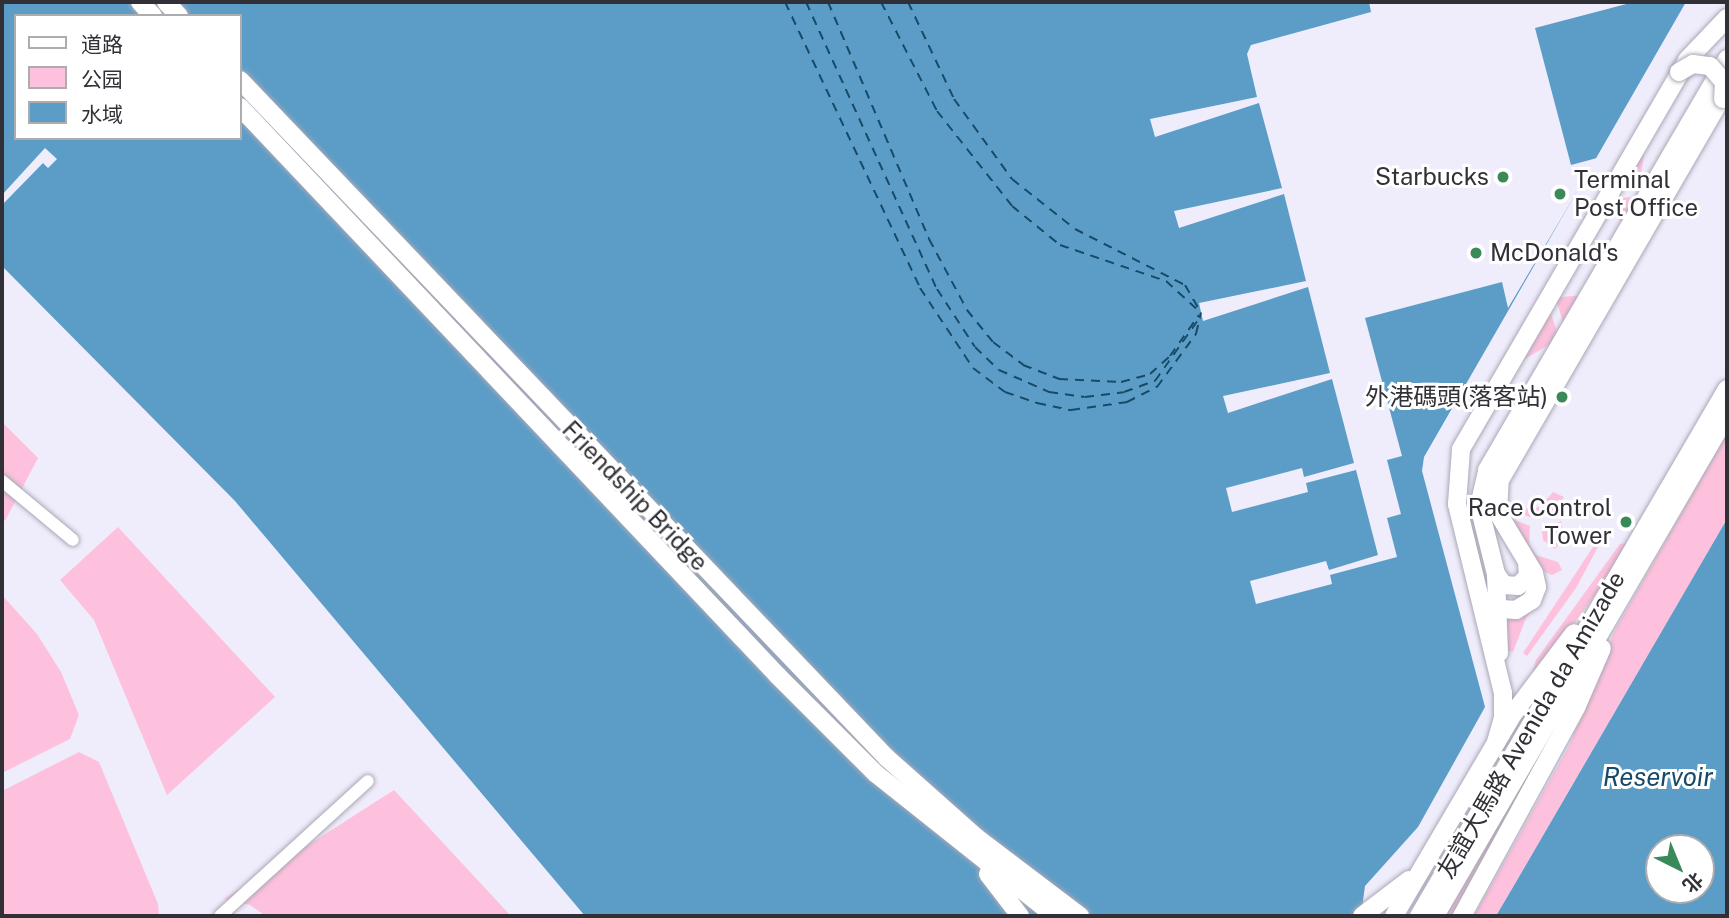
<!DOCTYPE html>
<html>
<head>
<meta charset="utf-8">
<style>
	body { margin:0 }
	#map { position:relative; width:1729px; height:918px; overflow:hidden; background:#efecfb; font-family:"Public Sans","Noto Sans SC",sans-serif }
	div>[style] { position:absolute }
	.green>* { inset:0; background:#fec1dd }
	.water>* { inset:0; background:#5c9dc7 }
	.pier>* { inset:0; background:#efecfb }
	.ferry>* { height:2px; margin-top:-1px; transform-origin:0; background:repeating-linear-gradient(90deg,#174a67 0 9px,transparent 0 16px) }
	.roads { filter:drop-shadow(0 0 2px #aaa8b6) drop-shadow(0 0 2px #aaa8b6) }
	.street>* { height:12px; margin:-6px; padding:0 6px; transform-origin:6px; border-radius:6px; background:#fff }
	.primary>* { height:18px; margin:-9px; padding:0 9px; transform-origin:9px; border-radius:9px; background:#fff }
	.bridges { filter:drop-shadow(0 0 2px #aaa8b6) drop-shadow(0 0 2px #aaa8b6) }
	.primary-bridge>* { height:18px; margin:-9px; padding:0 9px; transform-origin:9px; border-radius:9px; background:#fff }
	.dots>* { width:19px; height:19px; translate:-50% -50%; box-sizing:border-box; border:4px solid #fff; border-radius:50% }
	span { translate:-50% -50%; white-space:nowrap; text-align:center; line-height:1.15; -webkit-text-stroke:6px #fff; paint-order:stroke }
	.poi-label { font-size:24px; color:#313036 }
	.right { translate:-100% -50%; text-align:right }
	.left { translate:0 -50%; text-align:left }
	.street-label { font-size:24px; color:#313036 }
	.water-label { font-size:26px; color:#174a67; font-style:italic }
	.frame { position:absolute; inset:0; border:4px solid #313036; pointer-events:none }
	.legend { position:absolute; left:14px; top:14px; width:228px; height:126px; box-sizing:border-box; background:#fff; border:2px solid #adacaf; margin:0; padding:9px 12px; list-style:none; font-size:21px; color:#313036 }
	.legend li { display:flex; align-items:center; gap:14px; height:35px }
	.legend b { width:35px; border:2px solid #adacaf }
	.north { position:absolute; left:1645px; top:834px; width:70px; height:70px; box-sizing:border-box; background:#fff; border:2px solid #adacaf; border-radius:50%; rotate:137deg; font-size:19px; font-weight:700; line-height:28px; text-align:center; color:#313036 }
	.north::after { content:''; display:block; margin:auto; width:24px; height:32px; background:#3a8959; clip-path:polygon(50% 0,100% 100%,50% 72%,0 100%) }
</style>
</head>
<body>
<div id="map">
	<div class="green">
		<div style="clip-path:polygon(1646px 141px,1639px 187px,1616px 193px)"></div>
		<div style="clip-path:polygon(1641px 196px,1624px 229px,1610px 199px)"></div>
		<div style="clip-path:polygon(1585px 295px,1565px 331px,1558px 305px,1551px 298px)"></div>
		<div style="clip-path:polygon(1548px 304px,1557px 332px,1550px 344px,1523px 360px)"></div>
		<div style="clip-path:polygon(2px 422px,38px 458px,5px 521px,2px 518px)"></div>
		<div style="clip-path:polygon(1727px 433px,1727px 519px,1496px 916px,1474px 916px,1569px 746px,1614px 632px)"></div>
		<div style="clip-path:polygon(1553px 492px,1564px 497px,1551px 513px,1529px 517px,1516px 510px,1540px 507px)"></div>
		<div style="clip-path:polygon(1507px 517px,1530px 526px,1529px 545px,1536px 555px,1558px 562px,1562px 570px,1552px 575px,1540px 570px)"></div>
		<div style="clip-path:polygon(1561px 521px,1564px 538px,1555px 549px,1543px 540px,1542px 531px)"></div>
		<div style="clip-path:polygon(118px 527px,275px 697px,167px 795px,94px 620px,60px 580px)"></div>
		<div style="clip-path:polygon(1631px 543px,1606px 579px,1528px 688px,1536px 660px,1620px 544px)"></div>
		<div style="clip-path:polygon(1595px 544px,1598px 547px,1576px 588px,1527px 656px,1523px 653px)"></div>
		<div style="clip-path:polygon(1547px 589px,1526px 618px,1513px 652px,1505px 650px,1504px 616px)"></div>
		<div style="clip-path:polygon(2px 595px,37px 634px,61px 672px,79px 715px,70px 739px,2px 773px)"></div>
		<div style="clip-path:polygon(1557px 719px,1562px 724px,1455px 916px,1441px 916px)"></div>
		<div style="clip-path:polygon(79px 752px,99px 762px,158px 904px,159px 916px,2px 916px,2px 791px)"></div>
		<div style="clip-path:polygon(394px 790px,511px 916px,266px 916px,250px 905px,224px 899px)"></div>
	</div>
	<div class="water">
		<div style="clip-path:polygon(evenodd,2px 2px,1686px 2px,1424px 457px,1422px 471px,1485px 707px,1418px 827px,1365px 886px,1361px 916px,585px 916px,235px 501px,2px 266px,2px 2px,16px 16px,240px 16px,240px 138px,16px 138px,16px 16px)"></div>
		<div style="clip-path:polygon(evenodd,1727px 519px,1727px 916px,1496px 916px,1516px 882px,1727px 519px,1659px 848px,1701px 848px,1701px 890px,1659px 890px,1659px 848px)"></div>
	</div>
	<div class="pier">
		<div style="clip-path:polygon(1369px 2px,1634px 2px,1535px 28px,1571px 165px,1597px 158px,1508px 308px,1502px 282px,1365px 318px,1402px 456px,1387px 460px,1401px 514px,1387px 518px,1397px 557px,1330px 575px,1332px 584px,1256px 604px,1250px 581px,1326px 561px,1329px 570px,1378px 555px,1356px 470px,1306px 483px,1308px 492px,1232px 512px,1226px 488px,1302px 468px,1304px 477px,1354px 463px,1332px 379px,1228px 413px,1223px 396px,1330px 373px,1308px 287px,1203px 321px,1199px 303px,1306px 281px,1284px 194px,1179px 228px,1174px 211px,1282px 188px,1259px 103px,1155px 137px,1150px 119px,1257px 97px,1247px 54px,1251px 45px,1371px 12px)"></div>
		<div style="clip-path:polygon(45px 148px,57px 159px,48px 168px,43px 163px,2px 205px,2px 195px)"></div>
	</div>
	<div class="ferry">
		<div style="left:785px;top:2px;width:316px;rotate:64.7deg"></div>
		<div style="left:920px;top:288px;width:96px;rotate:56.5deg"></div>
		<div style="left:973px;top:368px;width:40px;rotate:37deg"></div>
		<div style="left:1005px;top:392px;width:34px;rotate:19deg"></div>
		<div style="left:1037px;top:403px;width:35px;rotate:12deg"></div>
		<div style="left:1071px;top:410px;width:57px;rotate:-8.1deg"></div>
		<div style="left:1127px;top:402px;width:34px;rotate:-27deg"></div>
		<div style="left:1157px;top:387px;width:66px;rotate:-53.7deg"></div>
		<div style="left:1196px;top:334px;width:22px;rotate:-77deg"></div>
		<div style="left:806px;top:2px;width:315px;rotate:65.5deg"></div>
		<div style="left:937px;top:289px;width:69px;rotate:56.8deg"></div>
		<div style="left:975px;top:347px;width:33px;rotate:44deg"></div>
		<div style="left:999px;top:370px;width:55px;rotate:23.7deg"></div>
		<div style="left:1049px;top:392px;width:36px;rotate:8deg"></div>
		<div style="left:1085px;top:397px;width:39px;rotate:-7deg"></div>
		<div style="left:1124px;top:392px;width:33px;rotate:-20deg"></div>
		<div style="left:1155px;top:381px;width:75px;rotate:-54.8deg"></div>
		<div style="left:828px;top:2px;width:258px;rotate:66.9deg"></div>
		<div style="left:929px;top:239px;width:81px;rotate:61.8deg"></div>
		<div style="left:967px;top:310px;width:41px;rotate:50.9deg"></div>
		<div style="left:993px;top:342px;width:38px;rotate:37deg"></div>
		<div style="left:1023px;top:365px;width:39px;rotate:21deg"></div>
		<div style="left:1059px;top:379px;width:62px;rotate:2.8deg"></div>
		<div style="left:1121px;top:382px;width:30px;rotate:-15deg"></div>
		<div style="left:1150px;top:374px;width:27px;rotate:-42deg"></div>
		<div style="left:1170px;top:356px;width:50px;rotate:-54.7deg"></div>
		<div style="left:881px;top:2px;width:123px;rotate:62.8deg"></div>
		<div style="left:937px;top:111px;width:121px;rotate:51.7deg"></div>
		<div style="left:1012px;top:206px;width:62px;rotate:39.1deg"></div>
		<div style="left:1060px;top:245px;width:112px;rotate:18.8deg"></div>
		<div style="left:1166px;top:281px;width:46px;rotate:42.4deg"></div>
		<div style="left:908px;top:2px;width:107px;rotate:64.6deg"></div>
		<div style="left:954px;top:99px;width:99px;rotate:54.1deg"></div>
		<div style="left:1012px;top:179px;width:80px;rotate:38.4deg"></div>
		<div style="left:1075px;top:229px;width:123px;rotate:27deg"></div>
		<div style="left:1185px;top:285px;width:28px;rotate:60deg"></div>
	</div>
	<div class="roads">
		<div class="street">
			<div style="left:2px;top:481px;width:92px;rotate:39.7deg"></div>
			<div style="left:220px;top:916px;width:200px;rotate:-42.4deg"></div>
		</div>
		<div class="primary">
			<div style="left:140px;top:2px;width:19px;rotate:47deg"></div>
			<div style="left:166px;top:2px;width:19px;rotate:47deg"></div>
			<div style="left:240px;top:80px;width:937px;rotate:46.34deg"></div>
			<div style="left:887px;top:758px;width:119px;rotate:41.6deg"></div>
			<div style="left:976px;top:837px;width:131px;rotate:37.2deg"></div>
			<div style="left:240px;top:107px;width:783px;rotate:46.6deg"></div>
			<div style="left:778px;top:676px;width:137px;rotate:45deg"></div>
			<div style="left:875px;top:773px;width:230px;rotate:38.5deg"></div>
			<div style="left:1496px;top:574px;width:14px;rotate:54deg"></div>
			<div style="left:1504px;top:585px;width:14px;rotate:4deg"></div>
			<div style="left:1518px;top:586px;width:14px;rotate:-45deg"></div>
			<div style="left:1528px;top:576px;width:13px;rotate:-94deg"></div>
			<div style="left:1489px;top:601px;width:15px;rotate:32deg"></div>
			<div style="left:1502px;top:609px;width:14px;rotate:4deg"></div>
			<div style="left:1516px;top:610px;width:19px;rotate:-32deg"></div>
			<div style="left:1532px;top:600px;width:14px;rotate:-69deg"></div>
			<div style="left:1537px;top:587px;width:14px;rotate:-102deg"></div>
			<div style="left:1534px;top:573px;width:70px;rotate:-121deg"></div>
			<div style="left:1498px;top:513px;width:33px;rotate:-87deg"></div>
			<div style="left:1500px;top:480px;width:452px;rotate:-59.9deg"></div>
			<div style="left:1499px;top:653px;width:79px;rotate:-92.2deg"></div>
			<div style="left:1496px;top:574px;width:70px;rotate:-104deg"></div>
			<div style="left:1479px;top:506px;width:37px;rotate:-77deg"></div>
			<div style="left:1487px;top:470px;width:476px;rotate:-59.7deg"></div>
			<div style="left:1496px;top:742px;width:25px;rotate:-74deg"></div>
			<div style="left:1503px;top:718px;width:25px;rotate:-90deg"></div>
			<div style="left:1503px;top:693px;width:195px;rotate:-103.7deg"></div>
			<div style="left:1457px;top:504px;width:55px;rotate:-85.8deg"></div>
			<div style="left:1461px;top:449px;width:450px;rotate:-59.8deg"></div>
			<div style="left:1687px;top:60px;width:58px;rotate:-46.4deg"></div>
			<div style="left:988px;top:874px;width:53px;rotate:52.7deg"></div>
			<div style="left:1362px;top:916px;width:59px;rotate:-37.5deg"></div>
			<div style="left:1394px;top:916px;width:234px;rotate:-59.5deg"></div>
			<div style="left:1513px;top:714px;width:101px;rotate:-53deg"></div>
			<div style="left:1419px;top:916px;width:610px;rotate:-59.7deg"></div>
			<div style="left:1435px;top:916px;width:580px;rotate:-59.76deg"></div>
			<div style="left:1462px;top:916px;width:237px;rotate:-61.3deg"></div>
			<div style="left:1576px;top:708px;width:65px;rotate:-66.6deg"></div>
		</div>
	</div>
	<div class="bridges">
		<div class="primary-bridge">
			<div style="left:1679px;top:72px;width:16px;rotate:-30deg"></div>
			<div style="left:1693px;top:64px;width:17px;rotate:7deg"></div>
			<div style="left:1710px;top:66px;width:21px;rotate:49deg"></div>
			<div style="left:1724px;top:82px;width:17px;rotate:93deg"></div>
		</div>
	</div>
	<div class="dots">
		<div style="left:1503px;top:177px;background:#3a8959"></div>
		<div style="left:1560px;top:194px;background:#3a8959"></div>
		<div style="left:1476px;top:253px;background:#3a8959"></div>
		<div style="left:1562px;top:397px;background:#3a8959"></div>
		<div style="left:1626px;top:522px;background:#3a8959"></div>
	</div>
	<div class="poi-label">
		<span class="right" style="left:1489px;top:177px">Starbucks</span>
		<span class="left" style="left:1574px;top:194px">Terminal<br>Post Office</span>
		<span class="left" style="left:1490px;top:253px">McDonald's</span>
		<span class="right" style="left:1548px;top:397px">外港碼頭(落客站)</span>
		<span class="right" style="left:1612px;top:522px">Race Control<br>Tower</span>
	</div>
	<div class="street-label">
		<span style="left:635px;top:496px;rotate:46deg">Friendship Bridge</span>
		<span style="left:1531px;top:725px;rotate:-60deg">友誼大馬路 Avenida da Amizade</span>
	</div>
	<div class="water-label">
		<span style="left:1658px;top:777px">Reservoir</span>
	</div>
	<div class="frame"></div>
	<ul class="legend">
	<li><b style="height:9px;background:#fff"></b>道路</li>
	<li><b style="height:19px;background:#fec1dd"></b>公园</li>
	<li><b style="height:19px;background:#5c9dc7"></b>水域</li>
	</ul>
	<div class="north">北</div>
</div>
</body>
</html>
